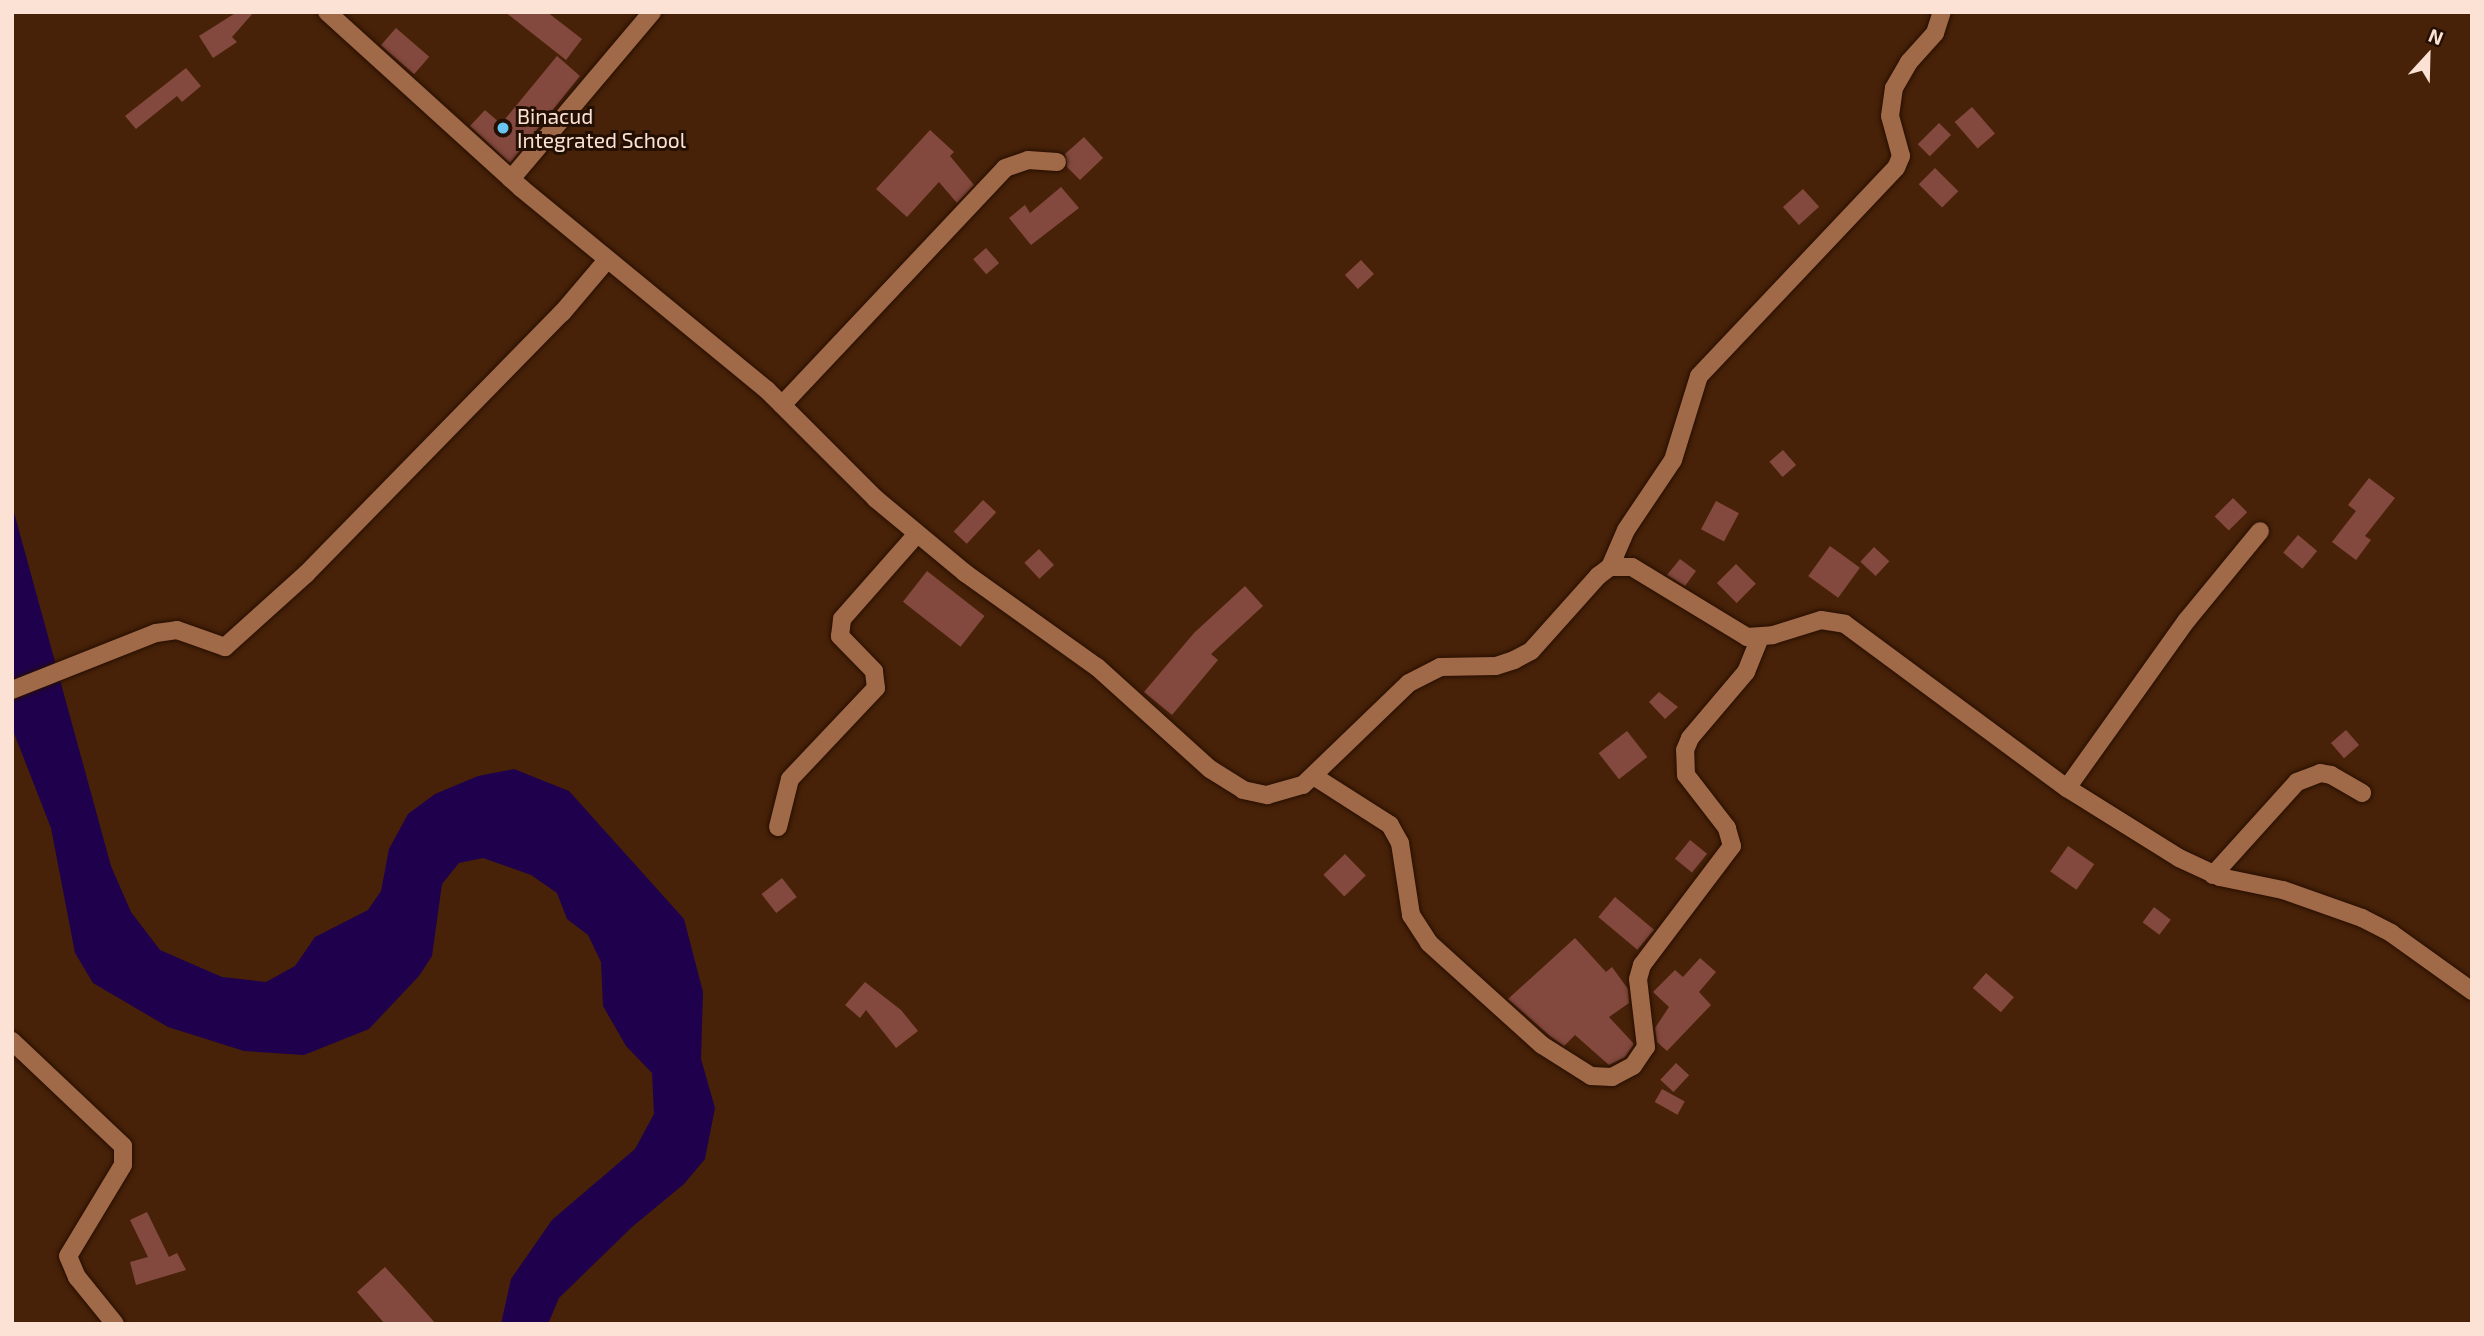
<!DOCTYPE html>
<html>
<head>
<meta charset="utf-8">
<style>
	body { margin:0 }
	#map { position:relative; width:2484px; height:1336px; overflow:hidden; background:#472208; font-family:"Exo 2",sans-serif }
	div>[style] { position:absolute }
	.water>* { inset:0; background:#1f004c }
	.building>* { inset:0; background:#84493e; transform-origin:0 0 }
	.roads { filter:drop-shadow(0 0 2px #270e00) drop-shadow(0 0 2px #270e00) }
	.minor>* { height:18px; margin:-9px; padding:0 9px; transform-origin:9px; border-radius:9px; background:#a06a49 }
	.dots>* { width:19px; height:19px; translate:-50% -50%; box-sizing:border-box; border:4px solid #240f03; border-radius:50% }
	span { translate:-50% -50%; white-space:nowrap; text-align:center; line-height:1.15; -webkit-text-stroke:6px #240f03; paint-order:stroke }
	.poi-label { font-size:21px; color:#fbe2d4 }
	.left { translate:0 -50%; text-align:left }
	.frame { position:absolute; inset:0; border:14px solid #fbe2d4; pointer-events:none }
	.north { position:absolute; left:2393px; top:21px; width:70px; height:70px; -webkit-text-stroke:5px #240f03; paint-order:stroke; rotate:22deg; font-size:19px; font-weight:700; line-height:28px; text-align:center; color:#fbe2d4 }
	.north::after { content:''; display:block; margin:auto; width:24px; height:32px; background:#fbe2d4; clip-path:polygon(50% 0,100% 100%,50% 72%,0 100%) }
</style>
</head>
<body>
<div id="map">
	<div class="water">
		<div style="clip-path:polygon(12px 505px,111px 866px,131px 912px,160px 950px,222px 977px,266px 982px,295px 966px,315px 937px,368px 910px,381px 891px,389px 849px,408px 814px,435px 794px,478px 776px,514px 769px,569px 791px,684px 919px,703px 992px,701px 1059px,715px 1108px,705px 1159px,684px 1184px,632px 1227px,559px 1298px,548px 1324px,501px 1324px,511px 1279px,552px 1220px,635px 1149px,654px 1114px,652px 1073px,626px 1046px,603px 1006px,601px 962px,588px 935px,567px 919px,557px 893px,531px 875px,483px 858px,459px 863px,442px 884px,432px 956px,419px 976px,369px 1029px,304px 1055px,244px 1051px,168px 1027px,93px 983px,75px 953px,51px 828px,12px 728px)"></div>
	</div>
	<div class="building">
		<div style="clip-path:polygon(237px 12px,254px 12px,232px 37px,237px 42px,213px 58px,199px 36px)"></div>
		<div style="clip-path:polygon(505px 12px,547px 12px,582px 39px,566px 60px)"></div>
		<div style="left:396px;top:28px;width:44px;height:23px;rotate:41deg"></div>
		<div style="clip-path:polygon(557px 56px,580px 76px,510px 163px,470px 126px,485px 110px,501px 124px)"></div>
		<div style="clip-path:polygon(186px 68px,201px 86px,182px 102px,177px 96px,136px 129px,125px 116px)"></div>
		<div style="left:1972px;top:107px;width:35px;height:23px;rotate:49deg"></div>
		<div style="left:1939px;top:123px;width:17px;height:30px;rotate:45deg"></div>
		<div style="clip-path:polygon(930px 130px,954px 152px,950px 156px,974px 185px,957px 203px,939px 182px,907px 217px,876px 189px)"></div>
		<div style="clip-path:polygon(1084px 137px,1103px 158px,1080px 180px,1067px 167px,1065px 154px)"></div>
		<div style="left:1935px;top:168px;width:33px;height:23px;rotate:45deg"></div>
		<div style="clip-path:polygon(1061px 187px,1079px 208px,1031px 245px,1009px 218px,1025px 205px,1030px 213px)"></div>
		<div style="left:1803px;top:189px;width:24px;height:27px;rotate:48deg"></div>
		<div style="left:986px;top:248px;width:20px;height:17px;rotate:49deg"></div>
		<div style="left:1361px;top:260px;width:19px;height:22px;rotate:47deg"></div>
		<div style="left:1783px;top:450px;width:20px;height:18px;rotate:49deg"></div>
		<div style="clip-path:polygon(2369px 478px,2395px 498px,2365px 536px,2371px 540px,2356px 560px,2332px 542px,2356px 511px,2348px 505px)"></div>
		<div style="left:2233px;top:498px;width:20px;height:26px;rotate:45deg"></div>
		<div style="left:983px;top:500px;width:18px;height:43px;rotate:43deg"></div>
		<div style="left:1716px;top:501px;width:26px;height:32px;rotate:28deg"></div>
		<div style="left:2298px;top:535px;width:25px;height:23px;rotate:40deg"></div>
		<div style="left:1830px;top:546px;width:37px;height:37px;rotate:36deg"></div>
		<div style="left:1874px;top:547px;width:21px;height:20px;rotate:43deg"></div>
		<div style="left:1039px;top:549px;width:22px;height:20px;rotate:47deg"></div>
		<div style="clip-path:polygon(1680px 559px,1696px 571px,1685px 586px,1667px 575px)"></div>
		<div style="left:1736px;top:564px;width:28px;height:27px;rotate:45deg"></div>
		<div style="left:927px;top:571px;width:73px;height:39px;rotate:38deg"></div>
		<div style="clip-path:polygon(1245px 586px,1263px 606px,1211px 654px,1218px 660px,1172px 715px,1144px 692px,1194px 633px)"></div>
		<div style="clip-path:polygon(1659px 692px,1678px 707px,1665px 719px,1649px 702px)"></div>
		<div style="left:2346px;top:730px;width:20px;height:20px;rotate:49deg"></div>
		<div style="left:1627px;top:731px;width:33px;height:36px;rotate:52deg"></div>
		<div style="left:1690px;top:840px;width:22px;height:24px;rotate:39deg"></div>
		<div style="left:2068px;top:846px;width:32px;height:31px;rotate:35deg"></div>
		<div style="left:1345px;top:854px;width:30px;height:30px;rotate:46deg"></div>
		<div style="left:782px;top:878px;width:24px;height:26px;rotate:52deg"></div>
		<div style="left:1615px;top:897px;width:51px;height:26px;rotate:40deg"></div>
		<div style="left:2154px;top:907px;width:21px;height:19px;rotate:37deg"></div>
		<div style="clip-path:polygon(1575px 938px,1606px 972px,1612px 967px,1628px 989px,1629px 1003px,1609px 1017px,1634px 1044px,1625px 1057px,1609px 1065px,1575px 1035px,1564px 1046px,1550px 1036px,1508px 999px)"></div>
		<div style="clip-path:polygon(1700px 958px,1716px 972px,1699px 992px,1711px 1005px,1667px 1051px,1657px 1042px,1655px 1028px,1669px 1007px,1653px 992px,1675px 970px,1683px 977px)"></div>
		<div style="left:1986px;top:973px;width:37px;height:20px;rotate:41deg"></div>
		<div style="clip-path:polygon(865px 982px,901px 1010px,918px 1031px,896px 1048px,866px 1010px,860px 1018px,845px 1005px)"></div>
		<div style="left:1676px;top:1063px;width:18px;height:23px;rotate:43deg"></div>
		<div style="left:1662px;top:1089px;width:26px;height:15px;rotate:29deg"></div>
		<div style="clip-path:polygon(147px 1212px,169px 1257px,177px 1253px,186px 1270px,136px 1285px,130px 1262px,148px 1257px,130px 1220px)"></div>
		<div style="clip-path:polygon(385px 1267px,405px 1289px,436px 1324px,385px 1324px,357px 1292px)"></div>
	</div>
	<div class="roads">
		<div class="minor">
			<div style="left:327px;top:12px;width:262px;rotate:42.2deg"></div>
			<div style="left:521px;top:188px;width:318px;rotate:39.4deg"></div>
			<div style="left:767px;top:390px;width:154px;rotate:45deg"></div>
			<div style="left:876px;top:499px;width:116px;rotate:39.7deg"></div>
			<div style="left:965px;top:573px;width:162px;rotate:35.5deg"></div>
			<div style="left:1097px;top:667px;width:152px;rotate:42.1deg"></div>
			<div style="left:1210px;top:769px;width:39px;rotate:32deg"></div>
			<div style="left:1243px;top:790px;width:25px;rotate:12deg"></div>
			<div style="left:1267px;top:795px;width:37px;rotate:-16deg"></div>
			<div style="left:1303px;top:785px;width:147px;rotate:-43.9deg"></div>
			<div style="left:1409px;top:683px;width:35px;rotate:-27deg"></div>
			<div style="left:1440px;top:667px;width:56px;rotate:-1deg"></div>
			<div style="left:1496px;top:666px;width:19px;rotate:-18deg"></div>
			<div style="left:1514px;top:660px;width:19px;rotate:-28deg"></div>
			<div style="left:1531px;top:651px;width:101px;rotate:-48.2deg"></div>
			<div style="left:1598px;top:576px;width:15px;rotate:-37deg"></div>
			<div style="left:1610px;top:567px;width:22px"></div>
			<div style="left:1632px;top:567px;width:135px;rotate:31.3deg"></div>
			<div style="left:1747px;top:637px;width:26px;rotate:-4deg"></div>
			<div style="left:1773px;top:635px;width:50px;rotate:-17.4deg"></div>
			<div style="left:1821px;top:620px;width:24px;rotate:9deg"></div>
			<div style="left:1845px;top:624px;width:276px;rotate:36.5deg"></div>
			<div style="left:2067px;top:788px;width:132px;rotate:32deg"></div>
			<div style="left:2179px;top:858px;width:45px;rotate:24.9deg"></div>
			<div style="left:2220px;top:877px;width:64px;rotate:11.7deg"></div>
			<div style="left:2283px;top:890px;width:84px;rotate:19.5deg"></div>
			<div style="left:2362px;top:918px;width:33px;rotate:27deg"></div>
			<div style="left:2391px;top:933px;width:100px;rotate:35.6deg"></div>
			<div style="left:511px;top:179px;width:219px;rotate:-49.8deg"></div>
			<div style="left:782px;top:405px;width:325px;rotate:-46.7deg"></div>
			<div style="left:1005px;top:168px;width:24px;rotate:-19deg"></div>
			<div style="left:1028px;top:160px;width:29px;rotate:4deg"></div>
			<div style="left:1610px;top:567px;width:40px;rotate:-66.6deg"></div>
			<div style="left:1626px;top:530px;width:84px;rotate:-56.1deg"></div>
			<div style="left:1673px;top:460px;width:88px;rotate:-72.8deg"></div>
			<div style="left:1699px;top:376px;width:286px;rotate:-46.6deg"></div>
			<div style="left:1896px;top:168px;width:13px;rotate:-67deg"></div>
			<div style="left:1901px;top:156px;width:41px;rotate:-105.4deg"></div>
			<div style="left:1890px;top:116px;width:28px;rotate:-82deg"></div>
			<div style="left:1894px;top:88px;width:30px;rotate:-60deg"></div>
			<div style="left:1909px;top:62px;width:39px;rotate:-48deg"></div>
			<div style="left:1935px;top:33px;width:22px;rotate:-72deg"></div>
			<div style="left:12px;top:690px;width:155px;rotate:-21.6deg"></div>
			<div style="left:156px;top:633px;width:21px;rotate:-8deg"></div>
			<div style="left:177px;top:630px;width:51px;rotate:19.5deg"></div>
			<div style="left:225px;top:647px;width:109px;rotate:-42deg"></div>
			<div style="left:306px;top:574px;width:366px;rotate:-45.6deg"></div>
			<div style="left:562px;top:313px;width:70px;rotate:-49.7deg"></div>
			<div style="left:1315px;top:777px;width:89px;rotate:32.6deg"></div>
			<div style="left:1390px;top:825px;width:21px;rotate:61deg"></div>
			<div style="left:1400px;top:843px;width:73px;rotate:81.3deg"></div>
			<div style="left:1411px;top:915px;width:33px;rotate:57deg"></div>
			<div style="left:1429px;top:943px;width:152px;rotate:42.1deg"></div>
			<div style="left:1542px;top:1045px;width:58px;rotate:32.3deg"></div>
			<div style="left:1591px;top:1076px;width:21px;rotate:3deg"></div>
			<div style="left:1612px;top:1077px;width:24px;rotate:-28deg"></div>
			<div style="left:1633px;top:1066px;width:23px;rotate:-56deg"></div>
			<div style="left:1646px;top:1047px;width:68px;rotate:-96.7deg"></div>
			<div style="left:1638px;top:979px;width:15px;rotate:-74deg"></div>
			<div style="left:1642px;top:965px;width:149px;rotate:-52.9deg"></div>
			<div style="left:1732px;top:846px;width:19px;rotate:-106deg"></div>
			<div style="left:1727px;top:828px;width:67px;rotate:-127.7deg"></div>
			<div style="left:1686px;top:775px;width:25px;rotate:-92deg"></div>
			<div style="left:1685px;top:750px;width:13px;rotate:-67deg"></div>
			<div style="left:1690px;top:738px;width:87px;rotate:-49.7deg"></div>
			<div style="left:1746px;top:672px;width:38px;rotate:-68deg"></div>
			<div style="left:2067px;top:788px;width:206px;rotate:-54.5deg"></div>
			<div style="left:2187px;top:620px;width:115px;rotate:-50.6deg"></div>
			<div style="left:778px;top:827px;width:49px;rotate:-76deg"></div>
			<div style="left:790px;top:779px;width:125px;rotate:-46.6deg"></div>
			<div style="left:876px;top:688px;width:17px;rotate:-97deg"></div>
			<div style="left:874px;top:671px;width:49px;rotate:-134.2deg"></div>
			<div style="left:840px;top:636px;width:17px;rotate:-83deg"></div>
			<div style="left:842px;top:619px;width:113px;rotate:-48.6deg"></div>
			<div style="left:2213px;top:875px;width:125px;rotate:-47.9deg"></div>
			<div style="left:2297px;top:782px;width:25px;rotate:-21deg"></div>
			<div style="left:2320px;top:773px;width:11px;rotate:10deg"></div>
			<div style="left:2331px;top:775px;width:36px;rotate:30deg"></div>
			<div style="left:12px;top:1041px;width:153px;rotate:43.4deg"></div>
			<div style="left:123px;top:1146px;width:19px;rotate:90deg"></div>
			<div style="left:123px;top:1165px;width:106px;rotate:121.1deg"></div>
			<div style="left:68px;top:1256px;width:23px;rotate:67deg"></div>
			<div style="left:77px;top:1277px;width:60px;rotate:51deg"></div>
		</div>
	</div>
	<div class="dots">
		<div style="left:503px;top:128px;background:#68c4f0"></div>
	</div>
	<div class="poi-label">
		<span class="left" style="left:517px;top:128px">Binacud<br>Integrated School</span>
	</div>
	<div class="frame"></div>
	<div class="north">N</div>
</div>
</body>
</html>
